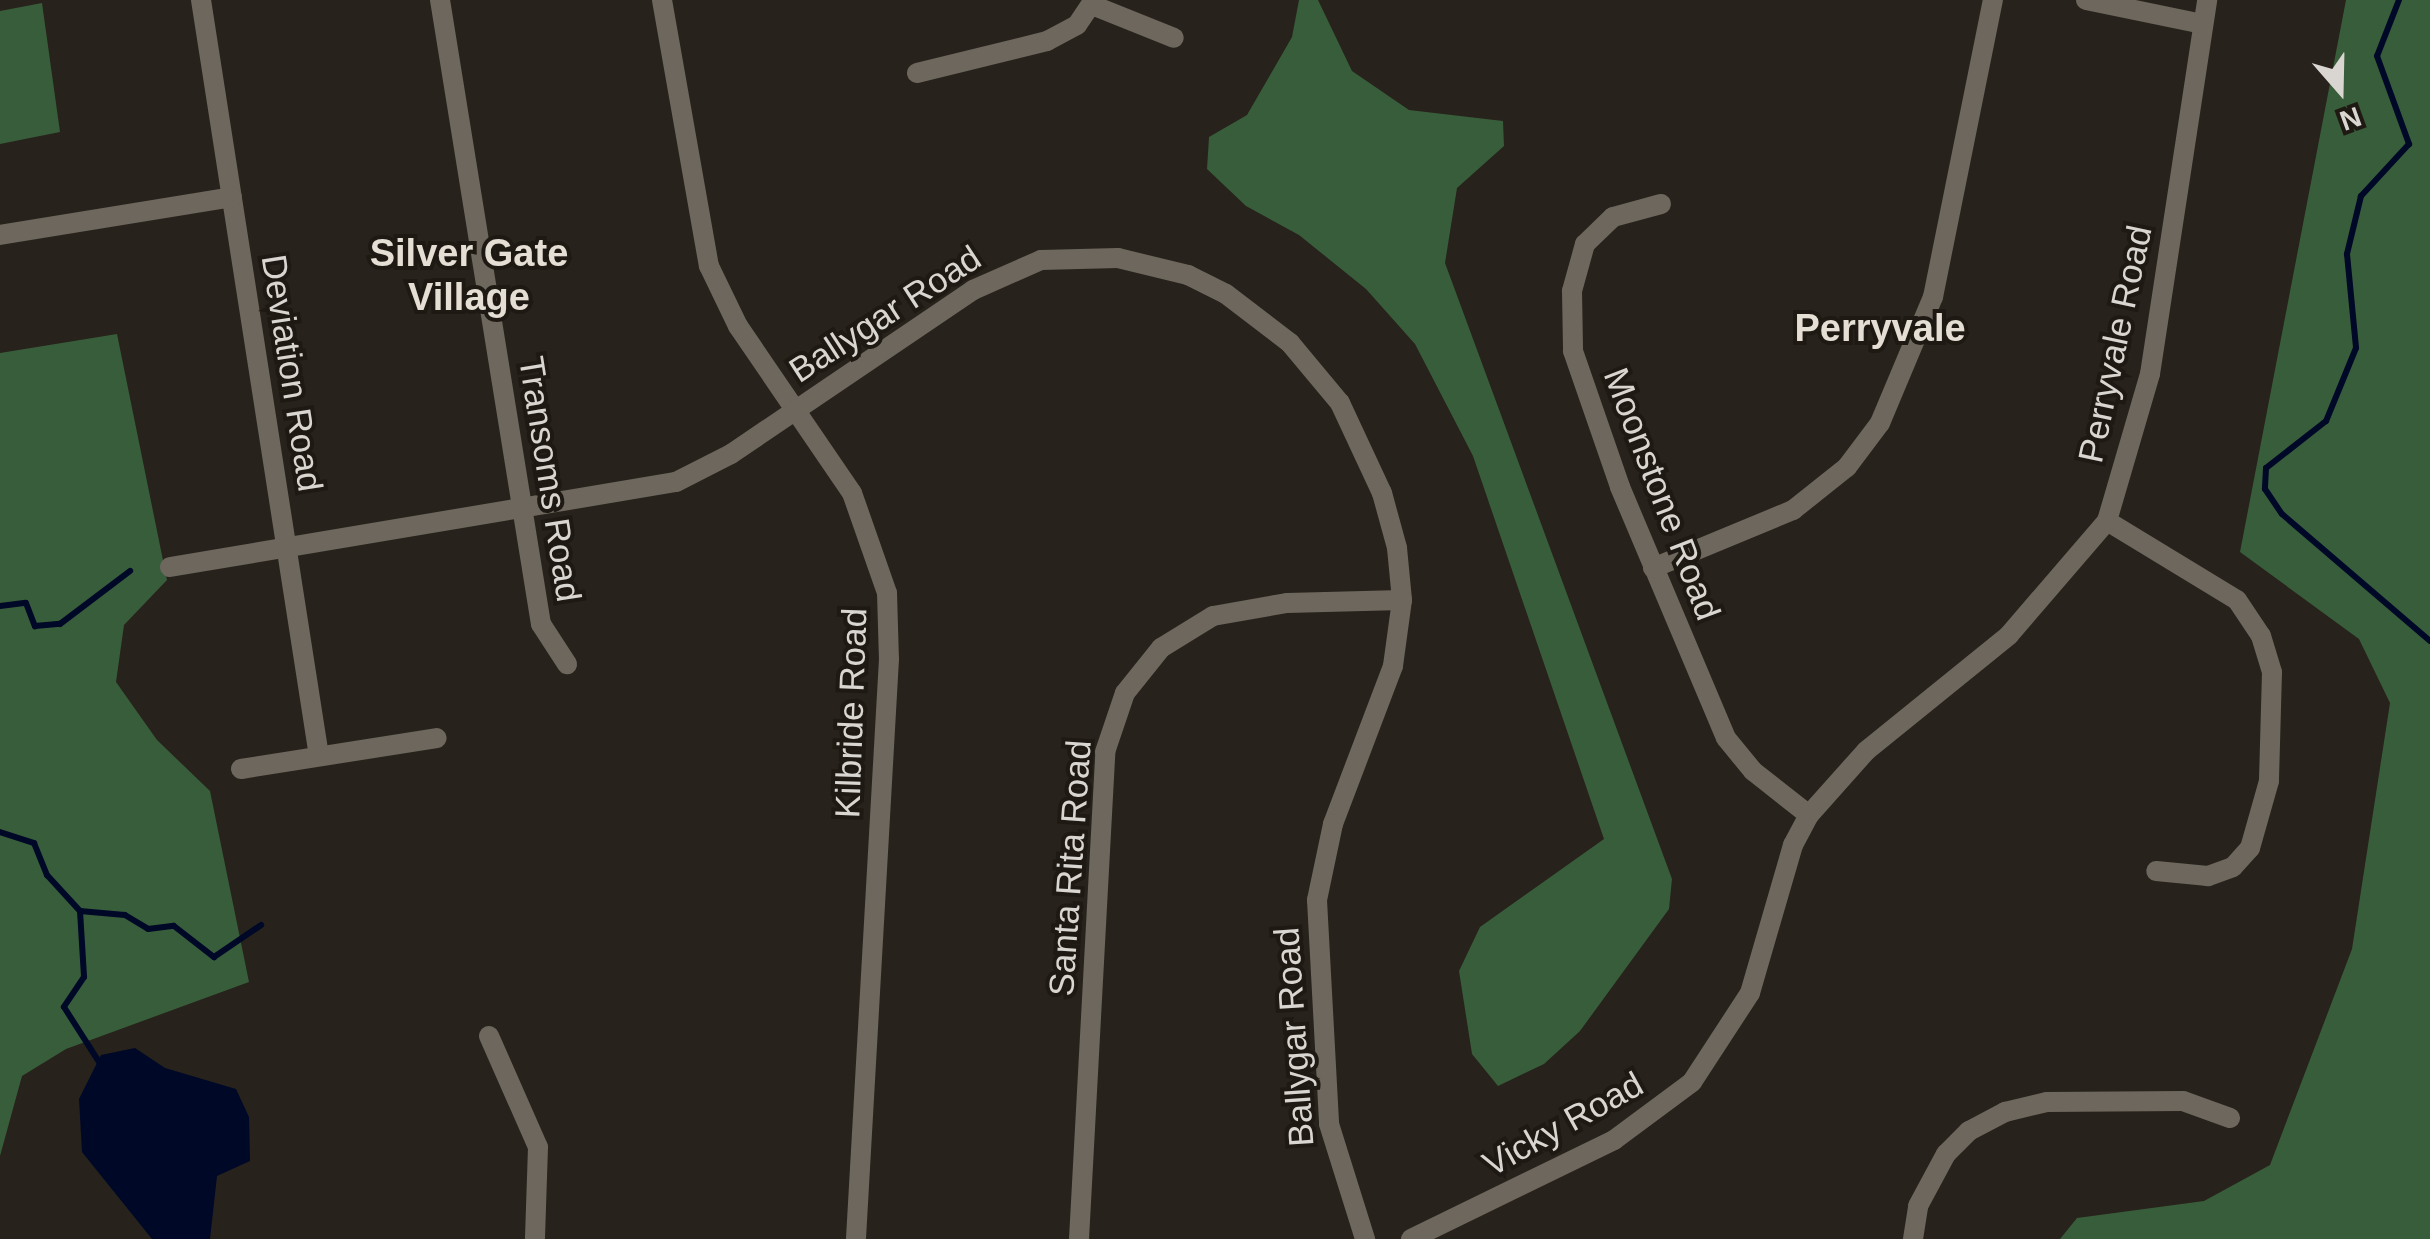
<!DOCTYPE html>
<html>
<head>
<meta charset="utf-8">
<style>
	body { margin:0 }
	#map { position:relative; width:2430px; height:1239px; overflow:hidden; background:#27221b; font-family:Arial,sans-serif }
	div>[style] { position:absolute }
	.forest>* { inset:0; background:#385d3a }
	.water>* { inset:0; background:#000828 }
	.stream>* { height:6px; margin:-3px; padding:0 3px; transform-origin:3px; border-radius:3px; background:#000828 }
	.minor>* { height:20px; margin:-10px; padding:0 10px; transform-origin:10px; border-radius:10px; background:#6d675e }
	span { translate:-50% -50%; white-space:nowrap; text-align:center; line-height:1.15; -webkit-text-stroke:8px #1e1912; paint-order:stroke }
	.street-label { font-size:35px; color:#d9d5d0 }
	.neighbourhood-label { font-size:38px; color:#e5ded5; font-weight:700 }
	.north { position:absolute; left:2290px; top:40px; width:100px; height:100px; -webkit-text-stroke:8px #1e1912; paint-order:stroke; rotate:160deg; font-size:28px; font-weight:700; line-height:40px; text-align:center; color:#d9d5d0 }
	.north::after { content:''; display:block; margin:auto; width:35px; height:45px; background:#d9d5d0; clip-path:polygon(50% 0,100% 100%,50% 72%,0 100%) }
</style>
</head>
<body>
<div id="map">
	<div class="forest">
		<div style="clip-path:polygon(1299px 0,1318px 0,1352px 71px,1409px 110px,1503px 121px,1504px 146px,1457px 188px,1445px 263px,1672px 879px,1669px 909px,1580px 1031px,1544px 1064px,1498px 1086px,1472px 1054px,1459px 971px,1480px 927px,1604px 839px,1473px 456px,1415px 344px,1366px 289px,1299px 235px,1246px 206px,1207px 169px,1209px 137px,1247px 115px,1292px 37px)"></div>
		<div style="clip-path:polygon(2346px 0,2430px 0,2430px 1239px,2060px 1239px,2077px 1218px,2204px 1201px,2270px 1165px,2352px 949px,2390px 703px,2359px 639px,2240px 552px)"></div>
		<div style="clip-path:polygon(42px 3px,60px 132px,0 144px,0 11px)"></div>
		<div style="clip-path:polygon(117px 334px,167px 580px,124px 625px,116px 682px,157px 740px,210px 791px,249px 982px,66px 1049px,22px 1076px,0 1156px,0 353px)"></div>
	</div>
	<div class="water">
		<div style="clip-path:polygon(135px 1048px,165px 1068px,236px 1089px,249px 1117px,250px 1161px,217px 1176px,210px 1239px,152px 1239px,82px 1152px,79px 1099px,101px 1055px)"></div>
	</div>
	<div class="stream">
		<div style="left:2399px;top:0;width:60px;rotate:111.4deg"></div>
		<div style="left:2377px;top:56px;width:94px;rotate:70deg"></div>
		<div style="left:2409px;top:144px;width:71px;rotate:132.7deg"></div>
		<div style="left:2361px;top:196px;width:60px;rotate:103.6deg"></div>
		<div style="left:2347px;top:254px;width:94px;rotate:84.5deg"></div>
		<div style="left:2356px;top:348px;width:79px;rotate:112.3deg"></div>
		<div style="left:2326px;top:421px;width:76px;rotate:141.9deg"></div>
		<div style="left:2266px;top:468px;width:21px;rotate:93deg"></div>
		<div style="left:2265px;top:489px;width:30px;rotate:56deg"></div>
		<div style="left:2282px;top:514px;width:195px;rotate:40.6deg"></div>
		<div style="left:0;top:606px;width:26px;rotate:-7deg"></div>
		<div style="left:26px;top:603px;width:25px;rotate:69deg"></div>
		<div style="left:35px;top:626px;width:25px;rotate:-5deg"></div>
		<div style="left:60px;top:624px;width:88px;rotate:-37.1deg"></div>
		<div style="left:0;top:832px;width:36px;rotate:18deg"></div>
		<div style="left:34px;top:843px;width:35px;rotate:68deg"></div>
		<div style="left:47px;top:875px;width:49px;rotate:47.5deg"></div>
		<div style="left:80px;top:911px;width:66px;rotate:86.5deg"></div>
		<div style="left:84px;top:977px;width:36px;rotate:124deg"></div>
		<div style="left:64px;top:1007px;width:69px;rotate:57.5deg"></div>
		<div style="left:80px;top:911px;width:45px;rotate:5.1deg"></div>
		<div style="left:125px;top:915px;width:27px;rotate:31deg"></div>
		<div style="left:148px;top:929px;width:26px;rotate:-7deg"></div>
		<div style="left:174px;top:926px;width:51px;rotate:37.8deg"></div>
		<div style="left:214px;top:957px;width:57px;rotate:-34.2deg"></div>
	</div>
	<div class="minor">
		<div style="left:201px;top:0;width:765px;rotate:81.13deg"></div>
		<div style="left:440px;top:0;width:632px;rotate:80.81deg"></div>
		<div style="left:541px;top:624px;width:48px;rotate:57deg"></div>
		<div style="left:662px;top:0;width:270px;rotate:80deg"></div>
		<div style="left:709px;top:266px;width:67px;rotate:64.2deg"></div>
		<div style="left:738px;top:326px;width:202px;rotate:55.7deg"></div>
		<div style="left:852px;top:493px;width:106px;rotate:70.7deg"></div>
		<div style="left:887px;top:593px;width:66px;rotate:88.3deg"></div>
		<div style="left:889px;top:659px;width:581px;rotate:93.26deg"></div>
		<div style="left:2086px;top:0;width:119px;rotate:11.6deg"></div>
		<div style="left:1092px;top:5px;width:88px;rotate:21.9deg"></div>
		<div style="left:917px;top:73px;width:134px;rotate:-13.8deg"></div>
		<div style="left:1047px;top:41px;width:34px;rotate:-28deg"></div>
		<div style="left:1077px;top:25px;width:30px;rotate:-56deg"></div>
		<div style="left:1661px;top:204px;width:50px;rotate:164.8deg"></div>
		<div style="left:1613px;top:217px;width:39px;rotate:136deg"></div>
		<div style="left:1585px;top:244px;width:49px;rotate:105.5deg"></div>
		<div style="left:1572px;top:291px;width:60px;rotate:89deg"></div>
		<div style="left:1573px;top:351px;width:144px;rotate:70.9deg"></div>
		<div style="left:1620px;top:487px;width:272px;rotate:67.1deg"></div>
		<div style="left:1726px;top:738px;width:43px;rotate:50.7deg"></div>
		<div style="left:1753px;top:771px;width:71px;rotate:38.2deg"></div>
		<div style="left:0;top:235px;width:235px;rotate:-9.3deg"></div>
		<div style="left:2107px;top:521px;width:152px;rotate:31.3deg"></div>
		<div style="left:2237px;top:600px;width:43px;rotate:56.3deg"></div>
		<div style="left:2261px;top:636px;width:38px;rotate:73deg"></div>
		<div style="left:2272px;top:672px;width:109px;rotate:91.6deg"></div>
		<div style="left:2269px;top:781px;width:70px;rotate:105.8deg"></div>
		<div style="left:2250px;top:848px;width:25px;rotate:132deg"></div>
		<div style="left:2233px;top:867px;width:27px;rotate:160deg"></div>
		<div style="left:2208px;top:876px;width:52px;rotate:-174.5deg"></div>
		<div style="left:170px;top:567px;width:513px;rotate:-9.54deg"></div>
		<div style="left:676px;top:482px;width:62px;rotate:-27deg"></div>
		<div style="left:731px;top:454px;width:292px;rotate:-34.1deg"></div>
		<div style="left:973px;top:290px;width:74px;rotate:-23.8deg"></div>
		<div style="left:1041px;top:260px;width:77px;rotate:-1.5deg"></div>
		<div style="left:1118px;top:258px;width:72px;rotate:13.7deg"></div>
		<div style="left:1188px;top:275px;width:42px;rotate:26.6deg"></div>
		<div style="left:1226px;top:294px;width:81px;rotate:37.4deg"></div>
		<div style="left:1290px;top:343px;width:78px;rotate:50.2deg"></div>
		<div style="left:1340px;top:403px;width:99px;rotate:65deg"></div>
		<div style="left:1382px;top:493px;width:57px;rotate:74.7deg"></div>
		<div style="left:1397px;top:548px;width:52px;rotate:84.5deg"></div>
		<div style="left:1402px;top:600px;width:67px;rotate:97.8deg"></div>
		<div style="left:1393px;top:666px;width:169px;rotate:110.8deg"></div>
		<div style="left:1333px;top:824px;width:78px;rotate:101.9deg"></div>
		<div style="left:1317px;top:900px;width:224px;rotate:86.9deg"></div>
		<div style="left:1329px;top:1124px;width:121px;rotate:72.6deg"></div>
		<div style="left:1653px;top:568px;width:152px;rotate:-22.5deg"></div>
		<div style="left:1793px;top:510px;width:69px;rotate:-38.5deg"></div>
		<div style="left:1847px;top:467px;width:55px;rotate:-53.1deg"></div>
		<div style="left:1880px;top:423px;width:137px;rotate:-67.2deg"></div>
		<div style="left:1933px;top:297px;width:303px;rotate:-78.6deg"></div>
		<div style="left:241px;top:769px;width:198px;rotate:-9deg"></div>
		<div style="left:489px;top:1036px;width:121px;rotate:66.2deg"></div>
		<div style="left:538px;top:1147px;width:92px;rotate:91.9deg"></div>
		<div style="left:1079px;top:1239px;width:488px;rotate:-86.9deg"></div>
		<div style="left:1105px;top:752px;width:62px;rotate:-71.3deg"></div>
		<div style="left:1125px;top:693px;width:58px;rotate:-51.3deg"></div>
		<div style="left:1161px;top:648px;width:61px;rotate:-31.6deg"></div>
		<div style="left:1213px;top:616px;width:75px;rotate:-10deg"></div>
		<div style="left:1287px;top:603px;width:115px;rotate:-1.5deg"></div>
		<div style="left:1411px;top:1239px;width:226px;rotate:-26deg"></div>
		<div style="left:1614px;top:1140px;width:97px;rotate:-36.6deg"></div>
		<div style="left:1692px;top:1082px;width:106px;rotate:-56.9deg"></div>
		<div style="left:1750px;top:993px;width:154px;rotate:-73.8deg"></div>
		<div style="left:1793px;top:845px;width:34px;rotate:-62deg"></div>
		<div style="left:1809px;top:815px;width:86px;rotate:-48.3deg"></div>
		<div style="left:1866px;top:751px;width:184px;rotate:-39deg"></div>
		<div style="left:2009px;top:635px;width:150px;rotate:-49.3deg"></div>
		<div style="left:2107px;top:521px;width:153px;rotate:-73.7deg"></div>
		<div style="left:2150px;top:374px;width:378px;rotate:-81.3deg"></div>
		<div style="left:1913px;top:1239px;width:33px;rotate:-81deg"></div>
		<div style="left:1918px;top:1206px;width:59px;rotate:-61.7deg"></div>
		<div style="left:1946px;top:1154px;width:33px;rotate:-45deg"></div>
		<div style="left:1969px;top:1131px;width:41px;rotate:-27.8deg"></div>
		<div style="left:2005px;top:1112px;width:43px;rotate:-13.4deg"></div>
		<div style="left:2047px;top:1102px;width:136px;rotate:-0.4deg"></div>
		<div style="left:2183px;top:1101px;width:50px;rotate:19.9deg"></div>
	</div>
	<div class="street-label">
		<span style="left:885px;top:314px;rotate:-33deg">Ballygar Road</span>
		<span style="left:2115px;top:344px;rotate:-78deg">Perryvale Road</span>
		<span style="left:292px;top:373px;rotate:81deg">Deviation Road</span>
		<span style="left:550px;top:479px;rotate:81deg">Transoms Road</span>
		<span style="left:1662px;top:494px;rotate:69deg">Moonstone Road</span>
		<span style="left:851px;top:713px;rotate:-88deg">Kilbride Road</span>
		<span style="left:1070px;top:868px;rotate:-86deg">Santa Rita Road</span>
		<span style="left:1294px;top:1037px;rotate:-94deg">Ballygar Road</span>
		<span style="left:1563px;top:1124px;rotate:-29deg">Vicky Road</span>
	</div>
	<div class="neighbourhood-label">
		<span style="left:469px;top:276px">Silver Gate<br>Village</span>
		<span style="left:1880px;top:329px">Perryvale</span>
	</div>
	<div class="north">N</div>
</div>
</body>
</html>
